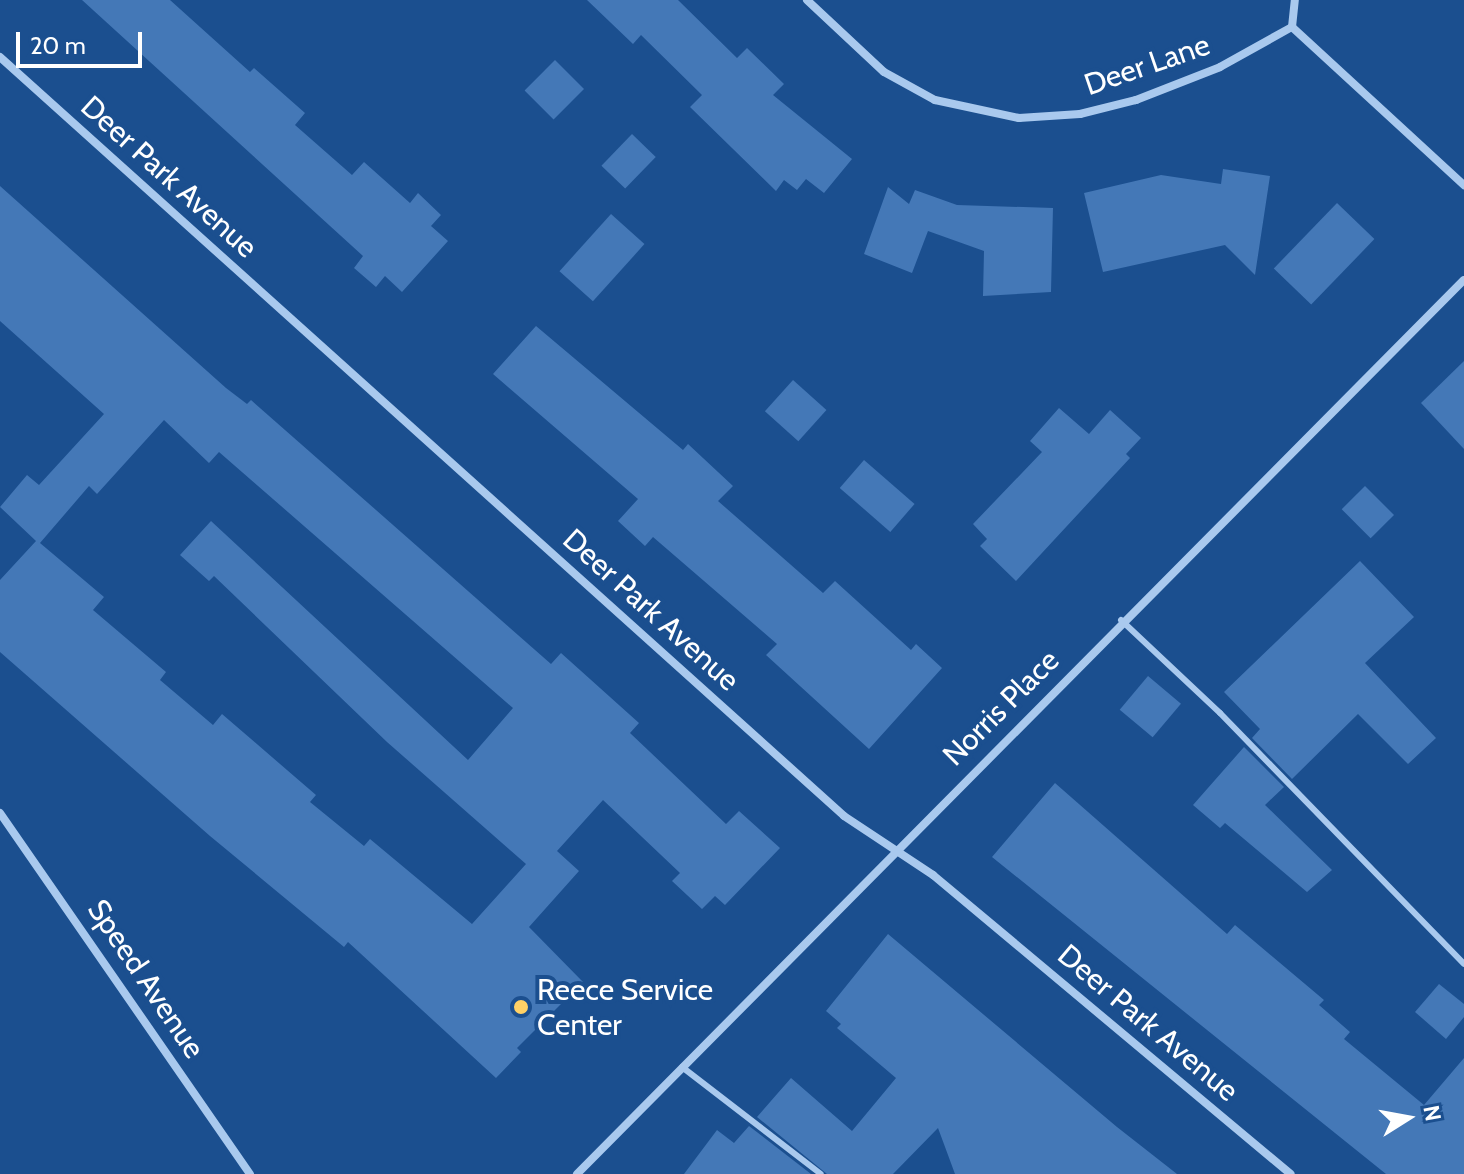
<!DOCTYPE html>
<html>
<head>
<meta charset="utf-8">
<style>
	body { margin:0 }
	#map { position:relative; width:1464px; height:1174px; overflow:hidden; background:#1b4f8f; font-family:Cabin,sans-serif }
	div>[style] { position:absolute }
	.building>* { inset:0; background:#4478b7; transform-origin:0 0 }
	.lane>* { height:6px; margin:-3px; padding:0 3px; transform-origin:3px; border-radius:3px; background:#a9c9ee }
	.street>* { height:8px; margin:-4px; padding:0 4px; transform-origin:4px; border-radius:4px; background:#a9c9ee }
	.dots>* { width:22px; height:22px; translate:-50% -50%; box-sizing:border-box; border:4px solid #1b4f8f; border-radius:50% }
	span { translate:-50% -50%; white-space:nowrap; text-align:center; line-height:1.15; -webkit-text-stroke:8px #1b4f8f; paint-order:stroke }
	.street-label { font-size:30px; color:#fff }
	.poi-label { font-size:30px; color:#fff }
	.left { translate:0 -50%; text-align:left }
	.north { position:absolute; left:1368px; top:1078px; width:80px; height:80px; -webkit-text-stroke:6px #1b4f8f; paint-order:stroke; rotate:79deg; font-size:22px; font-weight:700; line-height:32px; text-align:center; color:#fff }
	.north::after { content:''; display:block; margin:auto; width:28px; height:36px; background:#fff; clip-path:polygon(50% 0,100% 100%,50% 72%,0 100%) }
	.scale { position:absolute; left:16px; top:32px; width:126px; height:36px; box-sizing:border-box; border:4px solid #fff; border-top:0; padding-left:10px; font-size:24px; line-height:28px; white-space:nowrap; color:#fff; -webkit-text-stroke:6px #1b4f8f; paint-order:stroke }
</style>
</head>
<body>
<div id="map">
	<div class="building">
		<div style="clip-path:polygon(82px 0,170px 0,250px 72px,254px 68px,305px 113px,295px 125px,352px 175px,364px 162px,410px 203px,418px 193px,441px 215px,431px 226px,448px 241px,402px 292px,385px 276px,376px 287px,354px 268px,363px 256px)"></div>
		<div style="clip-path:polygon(587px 0,678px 0,737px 58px,747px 48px,784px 84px,773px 95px,852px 159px,824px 193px,806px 179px,797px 190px,784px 180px,776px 191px,690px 107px,702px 95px,641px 35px,633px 44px)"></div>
		<div style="left:555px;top:60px;width:41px;height:43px;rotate:45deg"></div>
		<div style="left:632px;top:134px;width:33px;height:44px;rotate:44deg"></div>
		<div style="clip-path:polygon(1223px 169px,1270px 176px,1255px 275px,1225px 245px,1103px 272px,1084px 193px,1161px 175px,1221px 184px)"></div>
		<div style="clip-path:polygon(evenodd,0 186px,226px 388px,247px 404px,251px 400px,551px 664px,561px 653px,639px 723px,630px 733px,726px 824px,739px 811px,780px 848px,725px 905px,715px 896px,702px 909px,672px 881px,680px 873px,603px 800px,557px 851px,579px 871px,529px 927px,583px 982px,517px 1048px,521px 1052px,496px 1078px,348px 942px,344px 947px,210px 836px,0 652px,0 580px,36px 541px,0 507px,27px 475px,39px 485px,104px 414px,0 321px,0 186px,164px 420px,209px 463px,219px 452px,513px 708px,468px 760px,211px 521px,180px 555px,209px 581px,214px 576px,387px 742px,526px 864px,472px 924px,370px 839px,364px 846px,310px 802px,316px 795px,222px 714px,213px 725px,160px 680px,166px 672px,93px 610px,104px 597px,40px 543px,89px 486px,97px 494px,164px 420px)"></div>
		<div style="clip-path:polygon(888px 187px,909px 204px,915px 190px,957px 205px,1053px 208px,1051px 292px,983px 296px,984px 251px,928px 231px,912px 273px,864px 254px)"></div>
		<div style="left:1337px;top:203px;width:52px;height:91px;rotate:44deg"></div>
		<div style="left:611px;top:214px;width:45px;height:77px;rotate:42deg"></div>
		<div style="clip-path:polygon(536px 326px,683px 450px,688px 444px,733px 486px,718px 501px,823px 593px,835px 581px,911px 650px,916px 644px,942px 668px,869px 749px,766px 655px,777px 644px,653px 537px,645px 546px,618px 521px,638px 499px,493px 374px)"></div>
		<div style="clip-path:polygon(1464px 361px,1464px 449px,1421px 403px)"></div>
		<div style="left:793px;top:380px;width:45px;height:42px;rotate:42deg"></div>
		<div style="clip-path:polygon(1059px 408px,1089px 434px,1110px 410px,1141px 438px,1126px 454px,1130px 458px,1016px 581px,980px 546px,987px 539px,973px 524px,1042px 452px,1030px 441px)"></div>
		<div style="left:864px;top:460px;width:67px;height:37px;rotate:41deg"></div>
		<div style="left:1365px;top:486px;width:41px;height:33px;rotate:45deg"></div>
		<div style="clip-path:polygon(1360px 561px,1414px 617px,1365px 663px,1436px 738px,1408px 764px,1358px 714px,1292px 779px,1252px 738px,1260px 729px,1224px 692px)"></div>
		<div style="left:1148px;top:676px;width:43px;height:44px;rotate:40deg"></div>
		<div style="clip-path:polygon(1244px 747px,1284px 787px,1265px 805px,1332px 870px,1307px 892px,1225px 823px,1220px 828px,1193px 805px)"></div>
		<div style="clip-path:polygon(1055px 783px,1227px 934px,1235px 925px,1324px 1000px,1319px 1005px,1350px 1032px,1344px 1039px,1424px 1105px,1464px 1058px,1464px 1174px,1386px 1174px,992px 857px)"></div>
		<div style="clip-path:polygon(888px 934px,1117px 1127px,1177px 1174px,955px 1174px,938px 1128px,893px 1174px,827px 1174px,757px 1117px,791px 1078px,852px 1131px,896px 1078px,837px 1028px,841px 1024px,826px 1011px)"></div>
		<div style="clip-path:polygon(1439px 984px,1464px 1004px,1464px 1017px,1446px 1039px,1415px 1012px)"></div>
		<div style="clip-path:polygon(749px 1126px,811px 1174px,684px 1174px,717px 1130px,734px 1143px)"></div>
	</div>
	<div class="lane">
		<div style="left:1121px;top:620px;width:136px;rotate:43.2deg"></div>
		<div style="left:1220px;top:713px;width:350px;rotate:45.8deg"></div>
		<div style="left:682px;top:1067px;width:175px;rotate:37.6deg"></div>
	</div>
	<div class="street">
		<div style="left:807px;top:0;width:105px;rotate:43.1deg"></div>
		<div style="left:884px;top:72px;width:58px;rotate:28.8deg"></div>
		<div style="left:935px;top:100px;width:86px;rotate:12.1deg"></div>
		<div style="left:1019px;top:118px;width:61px;rotate:-3.8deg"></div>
		<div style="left:1080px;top:114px;width:58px;rotate:-14deg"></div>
		<div style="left:1136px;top:100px;width:90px;rotate:-21.4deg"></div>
		<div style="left:1220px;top:67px;width:82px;rotate:-29.1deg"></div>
		<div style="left:1292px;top:27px;width:234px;rotate:42.6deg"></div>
		<div style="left:1292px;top:27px;width:27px;rotate:-84deg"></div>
		<div style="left:0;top:57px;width:1135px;rotate:41.96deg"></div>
		<div style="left:844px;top:816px;width:107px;rotate:33.5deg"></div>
		<div style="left:933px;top:875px;width:466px;rotate:39.9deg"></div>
		<div style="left:0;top:813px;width:439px;rotate:55.3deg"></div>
		<div style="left:577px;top:1174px;width:1259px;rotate:-45.23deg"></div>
	</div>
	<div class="dots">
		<div style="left:521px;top:1007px;background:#ffd166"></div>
	</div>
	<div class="street-label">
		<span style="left:1147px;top:65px;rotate:-19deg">Deer Lane</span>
		<span style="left:169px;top:177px;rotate:42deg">Deer Park Avenue</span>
		<span style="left:651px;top:610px;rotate:42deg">Deer Park Avenue</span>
		<span style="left:1001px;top:708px;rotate:-45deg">Norris Place</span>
		<span style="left:146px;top:979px;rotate:56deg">Speed Avenue</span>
		<span style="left:1148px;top:1023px;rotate:40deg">Deer Park Avenue</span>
	</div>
	<div class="poi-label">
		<span class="left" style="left:537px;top:1007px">Reece Service<br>Center</span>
	</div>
	<div class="north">N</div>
	<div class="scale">20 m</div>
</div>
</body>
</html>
